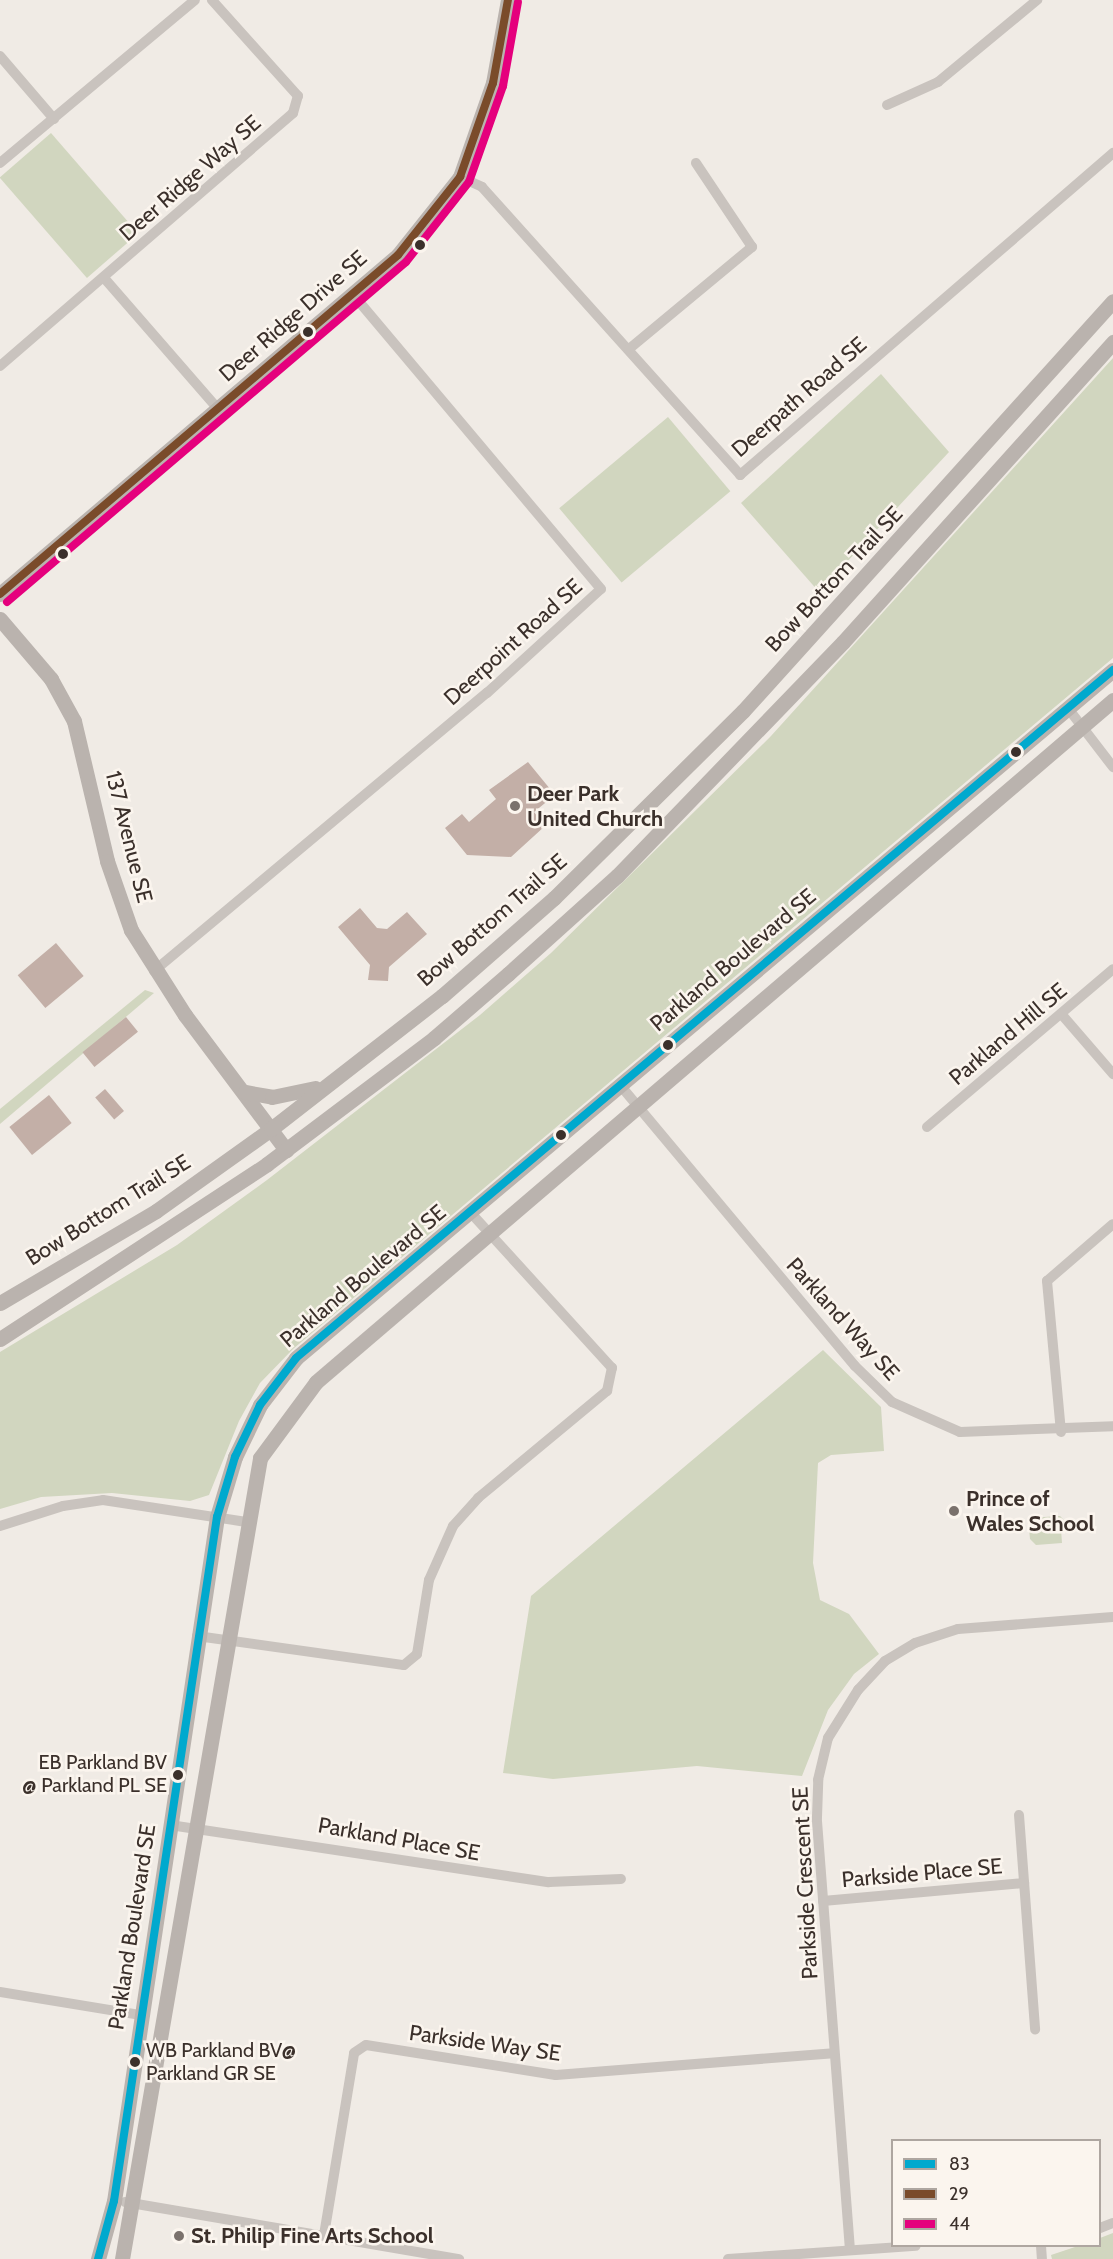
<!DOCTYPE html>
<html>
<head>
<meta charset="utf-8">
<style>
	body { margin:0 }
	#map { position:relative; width:1113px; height:2259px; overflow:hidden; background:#f0ebe5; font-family:Cabin,sans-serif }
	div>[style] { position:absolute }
	.green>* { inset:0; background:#d1d6bf; transform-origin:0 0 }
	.building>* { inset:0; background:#c3afa7; transform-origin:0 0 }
	.street>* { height:10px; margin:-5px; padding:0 5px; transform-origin:5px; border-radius:5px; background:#c9c3be }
	.secondary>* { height:15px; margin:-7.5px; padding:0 7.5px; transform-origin:7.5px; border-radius:7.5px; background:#bab3ae }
	.bus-1>* { height:8px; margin:-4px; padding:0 4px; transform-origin:4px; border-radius:4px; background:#00a9ce }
	.bus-2>* { height:8px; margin:-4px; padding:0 4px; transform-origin:4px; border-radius:4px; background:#7a4b2a }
	.bus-3>* { height:8px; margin:-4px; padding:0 4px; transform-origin:4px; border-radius:4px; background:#e5007d }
	.dots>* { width:16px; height:16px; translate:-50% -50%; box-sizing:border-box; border:3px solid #fbf5ee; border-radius:50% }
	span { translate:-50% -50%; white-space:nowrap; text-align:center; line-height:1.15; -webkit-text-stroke:5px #fbf5ee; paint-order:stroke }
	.bus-label { font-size:20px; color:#3b302b }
	.right { translate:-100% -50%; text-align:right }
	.left { translate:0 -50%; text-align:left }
	.street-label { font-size:22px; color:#3b302b }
	.poi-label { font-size:22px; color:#3b302b; font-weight:700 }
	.legend { position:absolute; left:891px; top:2139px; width:210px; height:108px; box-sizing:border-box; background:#fbf5ee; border:2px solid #aea6a0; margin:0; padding:8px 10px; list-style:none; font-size:18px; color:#3b302b }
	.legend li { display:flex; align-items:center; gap:12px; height:30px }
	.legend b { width:30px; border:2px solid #aea6a0 }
</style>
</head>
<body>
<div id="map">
	<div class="green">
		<div style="left:51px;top:133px;width:133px;height:68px;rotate:49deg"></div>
		<div style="clip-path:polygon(1113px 358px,1113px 658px,293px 1349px,260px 1383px,239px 1421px,209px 1495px,190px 1501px,112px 1493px,41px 1497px,0 1509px,0 1352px,177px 1245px,267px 1180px,480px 1015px,551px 953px,771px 736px)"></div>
		<div style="clip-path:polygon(881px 374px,949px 452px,819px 592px,741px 503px)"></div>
		<div style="left:668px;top:417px;width:97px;height:142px;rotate:50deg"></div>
		<div style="clip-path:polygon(145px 990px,154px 993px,0 1124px,0 1109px)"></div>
		<div style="clip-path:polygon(823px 1350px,881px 1407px,884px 1451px,831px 1455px,818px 1463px,813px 1563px,820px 1600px,849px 1614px,879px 1654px,854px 1674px,828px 1710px,802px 1776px,697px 1766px,553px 1779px,503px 1773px,531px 1596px)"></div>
		<div style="clip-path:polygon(1060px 1516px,1066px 1522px,1061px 1529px,1062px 1543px,1036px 1545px,1030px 1539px,1028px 1518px)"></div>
		<div style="clip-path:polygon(1113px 2233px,1113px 2259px,1052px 2259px,1051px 2255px,1078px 2246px,1100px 2246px,1100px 2238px)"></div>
	</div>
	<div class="building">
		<div style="clip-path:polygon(528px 762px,555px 795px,534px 812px,545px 826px,511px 857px,467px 855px,445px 828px,462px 814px,469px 822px,496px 799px,489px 790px)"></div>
		<div style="clip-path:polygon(360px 908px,377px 928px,387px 929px,407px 912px,427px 934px,389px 967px,388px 981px,368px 980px,370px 965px,338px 927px)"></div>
		<div style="left:56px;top:943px;width:43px;height:50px;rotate:50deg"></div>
		<div style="left:126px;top:1017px;width:19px;height:56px;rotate:51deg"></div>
		<div style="left:105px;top:1089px;width:29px;height:13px;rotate:49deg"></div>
		<div style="left:49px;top:1095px;width:36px;height:51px;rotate:51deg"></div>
	</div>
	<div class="street">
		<div style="left:0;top:56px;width:83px;rotate:49.4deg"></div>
		<div style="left:887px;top:105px;width:56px;rotate:-24.3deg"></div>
		<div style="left:938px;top:82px;width:129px;rotate:-39.6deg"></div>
		<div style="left:0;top:163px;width:254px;rotate:-39.9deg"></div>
		<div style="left:460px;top:177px;width:24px;rotate:24deg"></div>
		<div style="left:482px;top:187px;width:387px;rotate:48.1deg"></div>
		<div style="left:740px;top:475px;width:493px;rotate:-40.8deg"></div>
		<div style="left:105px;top:279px;width:172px;rotate:49deg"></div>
		<div style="left:629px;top:349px;width:160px;rotate:-39.7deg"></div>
		<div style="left:752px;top:247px;width:101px;rotate:-123.7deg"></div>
		<div style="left:0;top:366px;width:387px;rotate:-40.8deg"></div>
		<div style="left:293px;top:113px;width:18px;rotate:-74deg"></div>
		<div style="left:298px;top:96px;width:129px;rotate:-131.9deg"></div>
		<div style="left:1067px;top:707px;width:76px;rotate:52.5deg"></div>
		<div style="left:154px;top:971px;width:434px;rotate:-39.9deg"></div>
		<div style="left:487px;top:693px;width:154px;rotate:-42.4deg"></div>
		<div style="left:601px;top:589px;width:385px;rotate:-130.1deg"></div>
		<div style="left:1063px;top:1016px;width:77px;rotate:49.2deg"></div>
		<div style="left:620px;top:1085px;width:366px;rotate:50.1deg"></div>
		<div style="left:855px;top:1366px;width:52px;rotate:44.2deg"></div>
		<div style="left:892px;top:1402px;width:74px;rotate:23.8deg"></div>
		<div style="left:960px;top:1432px;width:153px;rotate:-2.2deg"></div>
		<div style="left:927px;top:1127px;width:244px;rotate:-40.3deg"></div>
		<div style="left:1061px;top:1432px;width:152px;rotate:-95.3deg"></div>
		<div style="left:1047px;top:1281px;width:87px;rotate:-40.8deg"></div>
		<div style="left:0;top:1526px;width:66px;rotate:-17.6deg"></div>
		<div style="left:63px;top:1506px;width:40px;rotate:-8.5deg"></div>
		<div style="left:103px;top:1500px;width:145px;rotate:8.7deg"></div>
		<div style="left:197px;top:1636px;width:209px;rotate:8deg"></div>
		<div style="left:404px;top:1665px;width:17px;rotate:-40deg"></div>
		<div style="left:417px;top:1654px;width:75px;rotate:-80.8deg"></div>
		<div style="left:429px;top:1580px;width:59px;rotate:-66deg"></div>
		<div style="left:453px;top:1526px;width:38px;rotate:-48deg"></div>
		<div style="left:478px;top:1498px;width:168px;rotate:-39.7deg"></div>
		<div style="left:607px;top:1391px;width:24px;rotate:-78deg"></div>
		<div style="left:612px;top:1368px;width:208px;rotate:-132.3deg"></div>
		<div style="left:1019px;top:1815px;width:215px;rotate:85.7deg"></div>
		<div style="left:170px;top:1825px;width:383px;rotate:8.6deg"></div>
		<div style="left:549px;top:1882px;width:72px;rotate:-2.4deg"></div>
		<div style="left:823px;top:1901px;width:202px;rotate:-5.1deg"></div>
		<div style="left:0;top:1992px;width:143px;rotate:9.3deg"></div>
		<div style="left:125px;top:2202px;width:339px;rotate:9.7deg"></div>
		<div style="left:1100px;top:2228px;width:14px;rotate:-21deg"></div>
		<div style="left:324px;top:2235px;width:184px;rotate:-80.6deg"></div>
		<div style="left:354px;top:2053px;width:14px;rotate:-34deg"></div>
		<div style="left:366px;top:2045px;width:192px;rotate:9deg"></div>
		<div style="left:556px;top:2075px;width:278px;rotate:-4.5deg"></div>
		<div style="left:1041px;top:2246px;width:13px;rotate:86deg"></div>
		<div style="left:850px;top:2250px;width:434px;rotate:-94.4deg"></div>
		<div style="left:817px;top:1817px;width:37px;rotate:-88deg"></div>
		<div style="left:818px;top:1780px;width:43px;rotate:-76.6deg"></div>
		<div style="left:828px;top:1738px;width:57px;rotate:-58deg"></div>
		<div style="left:858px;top:1690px;width:40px;rotate:-47deg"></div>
		<div style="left:885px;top:1661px;width:35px;rotate:-31deg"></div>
		<div style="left:915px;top:1643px;width:45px;rotate:-18deg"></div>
		<div style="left:958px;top:1629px;width:155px;rotate:-4.4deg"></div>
		<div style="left:728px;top:2259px;width:188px;rotate:-4deg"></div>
	</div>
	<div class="secondary">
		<div style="left:0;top:594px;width:523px;rotate:-40.42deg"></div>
		<div style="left:398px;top:255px;width:100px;rotate:-51.5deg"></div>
		<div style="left:460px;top:177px;width:100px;rotate:-70.7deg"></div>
		<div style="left:493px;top:83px;width:84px;rotate:-79.8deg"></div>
		<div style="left:0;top:619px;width:79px;rotate:49.6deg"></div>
		<div style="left:51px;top:679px;width:48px;rotate:61.3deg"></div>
		<div style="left:74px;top:721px;width:144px;rotate:76.7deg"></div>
		<div style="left:107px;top:861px;width:73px;rotate:70.8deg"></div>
		<div style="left:131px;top:930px;width:101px;rotate:57.6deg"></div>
		<div style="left:185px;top:1015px;width:169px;rotate:53.2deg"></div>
		<div style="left:245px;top:1092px;width:27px;rotate:10deg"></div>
		<div style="left:272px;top:1097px;width:44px;rotate:-11.8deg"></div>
		<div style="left:0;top:1303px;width:181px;rotate:-30.5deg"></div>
		<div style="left:156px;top:1211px;width:141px;rotate:-35.5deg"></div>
		<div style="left:271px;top:1129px;width:217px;rotate:-37.9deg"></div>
		<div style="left:442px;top:996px;width:149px;rotate:-41.2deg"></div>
		<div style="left:554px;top:898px;width:266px;rotate:-44.7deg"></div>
		<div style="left:743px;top:711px;width:552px;rotate:-47.94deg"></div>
		<div style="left:0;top:1339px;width:319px;rotate:-33.2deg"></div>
		<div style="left:267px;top:1164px;width:209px;rotate:-37deg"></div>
		<div style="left:434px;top:1038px;width:98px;rotate:-40.9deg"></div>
		<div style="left:508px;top:974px;width:147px;rotate:-42deg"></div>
		<div style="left:617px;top:876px;width:325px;rotate:-46deg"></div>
		<div style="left:843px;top:642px;width:404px;rotate:-48deg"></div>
		<div style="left:98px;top:2259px;width:60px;rotate:-74.6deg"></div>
		<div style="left:114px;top:2201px;width:692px;rotate:-81.44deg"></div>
		<div style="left:217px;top:1517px;width:63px;rotate:-73.3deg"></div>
		<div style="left:235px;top:1457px;width:58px;rotate:-64.3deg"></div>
		<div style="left:260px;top:1405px;width:59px;rotate:-52.5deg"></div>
		<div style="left:296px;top:1358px;width:1068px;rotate:-40.1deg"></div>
		<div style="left:122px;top:2259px;width:813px;rotate:-80.22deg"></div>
		<div style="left:260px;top:1458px;width:94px;rotate:-53.6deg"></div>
		<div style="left:316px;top:1382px;width:1049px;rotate:-40.55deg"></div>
	</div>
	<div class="bus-1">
		<div style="left:98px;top:2259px;width:60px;rotate:-74.6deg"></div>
		<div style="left:114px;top:2201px;width:692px;rotate:-81.44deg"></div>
		<div style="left:217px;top:1517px;width:63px;rotate:-73.3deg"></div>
		<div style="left:235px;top:1457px;width:58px;rotate:-64.3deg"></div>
		<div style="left:260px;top:1405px;width:59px;rotate:-52.5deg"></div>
		<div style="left:296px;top:1358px;width:1068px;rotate:-40.1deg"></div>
	</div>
	<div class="bus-2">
		<div style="left:0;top:594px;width:523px;rotate:-40.42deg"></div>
		<div style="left:398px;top:255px;width:100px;rotate:-51.5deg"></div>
		<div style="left:460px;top:177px;width:100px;rotate:-70.7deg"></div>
		<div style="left:493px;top:83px;width:84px;rotate:-79.8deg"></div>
	</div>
	<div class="bus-3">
		<div style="left:7px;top:602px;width:524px;rotate:-40.44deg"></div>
		<div style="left:406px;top:262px;width:102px;rotate:-51.8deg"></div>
		<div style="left:469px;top:182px;width:102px;rotate:-70.5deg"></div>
		<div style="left:503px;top:86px;width:85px;rotate:-79.9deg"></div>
	</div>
	<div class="dots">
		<div style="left:420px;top:245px;background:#3b302b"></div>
		<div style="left:308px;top:332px;background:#3b302b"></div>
		<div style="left:63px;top:554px;background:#3b302b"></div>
		<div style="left:1016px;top:752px;background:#3b302b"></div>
		<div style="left:515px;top:806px;background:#7a716c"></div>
		<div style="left:668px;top:1045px;background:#3b302b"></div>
		<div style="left:561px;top:1135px;background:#3b302b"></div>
		<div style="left:954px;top:1511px;background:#7a716c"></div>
		<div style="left:178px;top:1775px;background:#3b302b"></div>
		<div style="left:135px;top:2062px;background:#3b302b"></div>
		<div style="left:179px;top:2236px;background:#7a716c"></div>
	</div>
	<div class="bus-label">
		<span class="right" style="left:167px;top:1774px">EB Parkland BV<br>@ Parkland PL SE</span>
		<span class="left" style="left:146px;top:2062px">WB Parkland BV@<br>Parkland GR SE</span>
	</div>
	<div class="street-label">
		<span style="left:190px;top:178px;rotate:-41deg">Deer Ridge Way SE</span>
		<span style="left:293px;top:316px;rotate:-41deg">Deer Ridge Drive SE</span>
		<span style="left:799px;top:397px;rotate:-41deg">Deerpath Road SE</span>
		<span style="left:834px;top:579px;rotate:-47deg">Bow Bottom Trail SE</span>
		<span style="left:513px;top:642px;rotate:-42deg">Deerpoint Road SE</span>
		<span style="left:129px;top:837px;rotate:76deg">137 Avenue SE</span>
		<span style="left:492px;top:920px;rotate:-41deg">Bow Bottom Trail SE</span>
		<span style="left:733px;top:960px;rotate:-40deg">Parkland Boulevard SE</span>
		<span style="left:1008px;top:1034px;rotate:-40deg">Parkland Hill SE</span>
		<span style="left:108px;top:1210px;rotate:-32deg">Bow Bottom Trail SE</span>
		<span style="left:363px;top:1276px;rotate:-40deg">Parkland Boulevard SE</span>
		<span style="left:843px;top:1319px;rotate:48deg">Parkland Way SE</span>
		<span style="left:399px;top:1839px;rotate:10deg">Parkland Place SE</span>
		<span style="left:922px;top:1873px;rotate:-5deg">Parkside Place SE</span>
		<span style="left:805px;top:1883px;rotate:-93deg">Parkside Crescent SE</span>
		<span style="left:132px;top:1927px;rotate:-81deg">Parkland Boulevard SE</span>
		<span style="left:485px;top:2043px;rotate:8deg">Parkside Way SE</span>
	</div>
	<div class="poi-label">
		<span class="left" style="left:527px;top:806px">Deer Park<br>United Church</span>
		<span class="left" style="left:966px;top:1511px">Prince of<br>Wales School</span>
		<span class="left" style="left:191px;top:2236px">St. Philip Fine Arts School</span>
	</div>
	<ul class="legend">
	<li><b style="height:8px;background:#00a9ce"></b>83</li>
	<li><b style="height:8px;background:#7a4b2a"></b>29</li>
	<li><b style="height:8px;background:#e5007d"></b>44</li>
	</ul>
</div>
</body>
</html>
